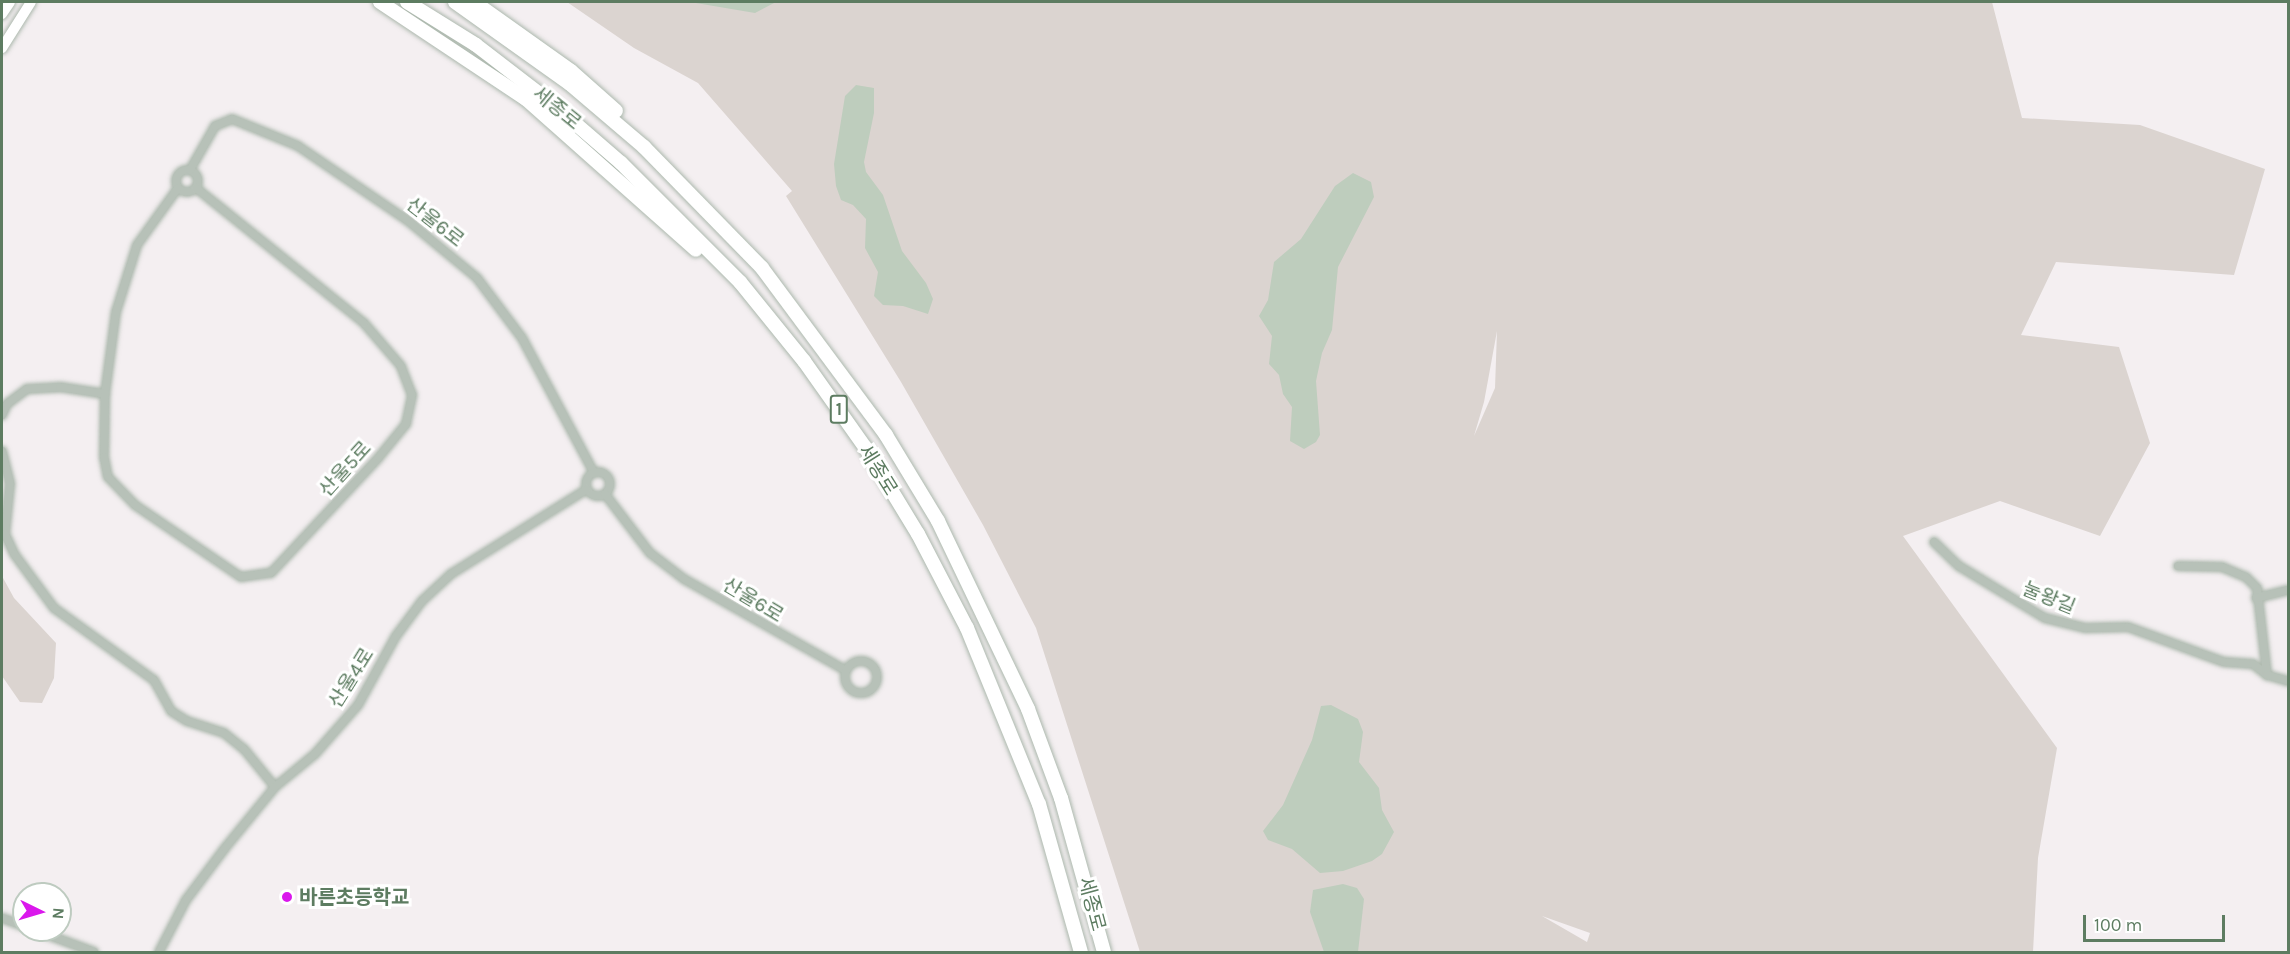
<!DOCTYPE html>
<html>
<head>
<meta charset="utf-8">
<style>
	body { margin:0 }
	#map { position:relative; width:2290px; height:954px; overflow:hidden; background:#f4eff1; font-family:Karla,"Noto Sans KR",sans-serif }
	div>[style] { position:absolute }
	.green>* { inset:0; background:#dbd4d0 }
	.water>* { inset:0; background:#becdbd }
	.roads { filter:drop-shadow(0 0 2px #acb8ad) drop-shadow(0 0 2px #acb8ad) }
	.street>* { height:8px; margin:-4px; padding:0 4px; transform-origin:4px; border-radius:4px; background:#b7c1b8 }
	.street>.ring { margin:-4px; padding:0; box-sizing:content-box; background:none; border:8px solid #b7c1b8; border-radius:50% }
	.secondary>* { height:10px; margin:-5px; padding:0 5px; transform-origin:5px; border-radius:5px; background:#fff }
	.highway>* { height:14px; margin:-7px; padding:0 7px; transform-origin:7px; border-radius:7px; background:#fff }
	.dots>* { width:16px; height:16px; translate:-50% -50%; box-sizing:border-box; border:3px solid #fff; border-radius:50% }
	span { translate:-50% -50%; white-space:nowrap; text-align:center; line-height:1.15; -webkit-text-stroke:6px #fff; paint-order:stroke }
	.shield-label span { padding:2px 4px; background:#fff; border:2px solid; border-radius:4px; -webkit-text-stroke-width:0 }
	.shield-label { font-size:18px; color:#5d7c61; font-weight:700 }
	.street-label { font-size:20px; color:#5d7c61 }
	.poi-label { font-size:20px; color:#5d7c61; font-weight:700 }
	.left { translate:0 -50%; text-align:left }
	.frame { position:absolute; inset:0; border:3px solid #5d7c61; pointer-events:none }
	.north { position:absolute; left:12px; top:882px; width:60px; height:60px; box-sizing:border-box; background:#fff; border:2px solid #becbc0; border-radius:50%; rotate:95deg; font-size:16px; font-weight:700; line-height:24px; text-align:center; color:#5d7c61 }
	.north::after { content:''; display:block; margin:auto; width:21px; height:27px; background:#da17ec; clip-path:polygon(50% 0,100% 100%,50% 72%,0 100%) }
	.scale { position:absolute; left:2083px; top:915px; width:142px; height:27px; box-sizing:border-box; border:3px solid #5d7c61; border-top:0; padding-left:8px; font-size:18px; line-height:21px; white-space:nowrap; color:#5d7c61; -webkit-text-stroke:4px #fff; paint-order:stroke }
</style>
</head>
<body>
<div id="map">
	<div class="green">
		<div style="clip-path:polygon(evenodd,567px 2px,1992px 2px,2022px 118px,2140px 125px,2265px 169px,2234px 275px,2056px 262px,2021px 335px,2119px 347px,2150px 443px,2100px 536px,2000px 501px,1903px 536px,2057px 748px,2038px 858px,2033px 952px,1140px 952px,1036px 628px,983px 525px,901px 382px,786px 196px,792px 191px,698px 83px,634px 48px,567px 2px,1497px 331px,1495px 388px,1474px 436px,1484px 402px,1497px 331px,567px 2px,1542px 916px,1590px 933px,1587px 942px,1542px 916px)"></div>
		<div style="clip-path:polygon(2px 576px,14px 598px,56px 643px,54px 678px,42px 703px,20px 702px,2px 676px)"></div>
	</div>
	<div class="water">
		<div style="clip-path:polygon(690px 2px,776px 2px,755px 13px)"></div>
		<div style="clip-path:polygon(856px 85px,874px 88px,874px 113px,864px 162px,866px 172px,883px 195px,902px 251px,926px 283px,933px 299px,928px 314px,903px 306px,883px 305px,874px 296px,878px 272px,865px 248px,866px 219px,853px 205px,841px 200px,836px 186px,834px 164px,845px 96px)"></div>
		<div style="clip-path:polygon(1353px 173px,1371px 182px,1374px 197px,1338px 267px,1332px 330px,1322px 353px,1316px 381px,1320px 435px,1316px 442px,1304px 449px,1290px 441px,1292px 407px,1283px 394px,1279px 375px,1269px 364px,1272px 336px,1259px 316px,1268px 300px,1274px 262px,1301px 239px,1335px 186px)"></div>
		<div style="clip-path:polygon(1331px 705px,1358px 719px,1363px 732px,1359px 762px,1379px 788px,1382px 810px,1394px 832px,1382px 854px,1372px 861px,1343px 871px,1320px 873px,1292px 849px,1268px 840px,1263px 831px,1283px 805px,1312px 740px,1321px 706px)"></div>
		<div style="clip-path:polygon(1343px 884px,1357px 888px,1364px 899px,1358px 952px,1324px 952px,1310px 912px,1313px 890px)"></div>
	</div>
	<div class="roads">
		<div class="street">
			<div class="ring" style="left:176px;top:170px;width:14px;height:14px"></div>
			<div style="left:190px;top:170px;width:51px;rotate:-60.4deg"></div>
			<div style="left:215px;top:126px;width:18px;rotate:-22deg"></div>
			<div style="left:232px;top:119px;width:71px;rotate:22.2deg"></div>
			<div style="left:298px;top:146px;width:132px;rotate:34.2deg"></div>
			<div style="left:407px;top:220px;width:91px;rotate:39.6deg"></div>
			<div style="left:477px;top:278px;width:75px;rotate:53.1deg"></div>
			<div style="left:522px;top:338px;width:153px;rotate:61.9deg"></div>
			<div style="left:105px;top:394px;width:83px;rotate:-82.4deg"></div>
			<div style="left:116px;top:312px;width:70px;rotate:-72.6deg"></div>
			<div style="left:137px;top:245px;width:70px;rotate:-54.3deg"></div>
			<div style="left:2px;top:415px;width:12px;rotate:-66deg"></div>
			<div style="left:7px;top:404px;width:25px;rotate:-37deg"></div>
			<div style="left:27px;top:389px;width:33px;rotate:-3deg"></div>
			<div style="left:60px;top:387px;width:46px;rotate:8.8deg"></div>
			<div style="left:105px;top:394px;width:63px;rotate:90.9deg"></div>
			<div style="left:104px;top:457px;width:20px;rotate:79deg"></div>
			<div style="left:108px;top:477px;width:39px;rotate:46deg"></div>
			<div style="left:135px;top:505px;width:128px;rotate:34.2deg"></div>
			<div style="left:241px;top:577px;width:30px;rotate:-8deg"></div>
			<div style="left:271px;top:573px;width:158px;rotate:-47deg"></div>
			<div style="left:379px;top:457px;width:43px;rotate:-50.7deg"></div>
			<div style="left:406px;top:424px;width:30px;rotate:-78deg"></div>
			<div style="left:412px;top:395px;width:31px;rotate:-111deg"></div>
			<div style="left:401px;top:366px;width:57px;rotate:-130.7deg"></div>
			<div style="left:364px;top:323px;width:216px;rotate:-141.2deg"></div>
			<div style="left:2px;top:451px;width:34px;rotate:76deg"></div>
			<div style="left:10px;top:484px;width:50px;rotate:95.7deg"></div>
			<div style="left:5px;top:534px;width:23px;rotate:65deg"></div>
			<div style="left:15px;top:555px;width:66px;rotate:53.7deg"></div>
			<div style="left:54px;top:608px;width:123px;rotate:35.8deg"></div>
			<div style="left:154px;top:680px;width:35px;rotate:61deg"></div>
			<div style="left:171px;top:711px;width:19px;rotate:32deg"></div>
			<div style="left:187px;top:721px;width:39px;rotate:18deg"></div>
			<div style="left:224px;top:733px;width:26px;rotate:39deg"></div>
			<div style="left:244px;top:749px;width:49px;rotate:50.8deg"></div>
			<div class="ring" style="left:586px;top:472px;width:16px;height:16px"></div>
			<div style="left:605px;top:494px;width:74px;rotate:52.7deg"></div>
			<div style="left:650px;top:553px;width:43px;rotate:37.4deg"></div>
			<div style="left:684px;top:579px;width:185px;rotate:29.5deg"></div>
			<div style="left:1934px;top:542px;width:35px;rotate:44deg"></div>
			<div style="left:1959px;top:566px;width:100px;rotate:31.2deg"></div>
			<div style="left:2045px;top:618px;width:41px;rotate:14deg"></div>
			<div style="left:2085px;top:628px;width:43px;rotate:-1.3deg"></div>
			<div style="left:2128px;top:627px;width:102px;rotate:20deg"></div>
			<div style="left:2224px;top:662px;width:29px;rotate:4deg"></div>
			<div style="left:2253px;top:664px;width:18px;rotate:38deg"></div>
			<div style="left:2178px;top:566px;width:44px;rotate:1.3deg"></div>
			<div style="left:2222px;top:567px;width:26px;rotate:23deg"></div>
			<div style="left:2246px;top:577px;width:16px;rotate:45deg"></div>
			<div style="left:2257px;top:588px;width:88px;rotate:83.4deg"></div>
			<div style="left:2267px;top:675px;width:22px;rotate:16deg"></div>
			<div style="left:2256px;top:598px;width:33px;rotate:-14deg"></div>
			<div class="ring" style="left:845px;top:661px;width:24px;height:24px"></div>
			<div style="left:2px;top:918px;width:23px;rotate:20deg"></div>
			<div style="left:35px;top:930px;width:63px;rotate:20.4deg"></div>
			<div style="left:159px;top:952px;width:59px;rotate:-62.6deg"></div>
			<div style="left:186px;top:900px;width:65px;rotate:-53.1deg"></div>
			<div style="left:225px;top:848px;width:79px;rotate:-50.7deg"></div>
			<div style="left:275px;top:787px;width:52px;rotate:-39.5deg"></div>
			<div style="left:315px;top:754px;width:65px;rotate:-48.7deg"></div>
			<div style="left:358px;top:705px;width:79px;rotate:-61.2deg"></div>
			<div style="left:396px;top:636px;width:44px;rotate:-53.4deg"></div>
			<div style="left:422px;top:601px;width:40px;rotate:-43deg"></div>
			<div style="left:451px;top:574px;width:160px;rotate:-32deg"></div>
		</div>
		<div class="secondary">
			<div style="left:2px;top:14px;width:14px;rotate:-56deg"></div>
			<div style="left:2px;top:48px;width:54px;rotate:-57.8deg"></div>
		</div>
		<div class="highway">
			<div style="left:380px;top:2px;width:175px;rotate:33.6deg"></div>
			<div style="left:526px;top:99px;width:227px;rotate:41.6deg"></div>
			<div style="left:407px;top:2px;width:81px;rotate:31.9deg"></div>
			<div style="left:476px;top:45px;width:98px;rotate:37.6deg"></div>
			<div style="left:554px;top:105px;width:89px;rotate:40.9deg"></div>
			<div style="left:621px;top:163px;width:168px;rotate:45deg"></div>
			<div style="left:740px;top:282px;width:102px;rotate:51deg"></div>
			<div style="left:804px;top:361px;width:105px;rotate:54.7deg"></div>
			<div style="left:865px;top:447px;width:102px;rotate:58.7deg"></div>
			<div style="left:918px;top:534px;width:106px;rotate:62.5deg"></div>
			<div style="left:967px;top:628px;width:190px;rotate:67.8deg"></div>
			<div style="left:1039px;top:804px;width:154px;rotate:74.2deg"></div>
			<div style="left:455px;top:2px;width:141px;rotate:35.5deg"></div>
			<div style="left:570px;top:84px;width:97px;rotate:40.4deg"></div>
			<div style="left:644px;top:147px;width:169px;rotate:45.7deg"></div>
			<div style="left:762px;top:268px;width:208px;rotate:53.4deg"></div>
			<div style="left:886px;top:435px;width:100px;rotate:58.8deg"></div>
			<div style="left:938px;top:521px;width:208px;rotate:64.4deg"></div>
			<div style="left:1028px;top:709px;width:95px;rotate:69.7deg"></div>
			<div style="left:1061px;top:798px;width:160px;rotate:74.4deg"></div>
			<div style="left:474px;top:2px;width:119px;rotate:35.4deg"></div>
			<div style="left:571px;top:71px;width:60px;rotate:41.6deg"></div>
		</div>
	</div>
	<div class="dots">
		<div style="left:287px;top:897px;background:#da17ec"></div>
	</div>
	<div class="shield-label">
		<span style="left:839px;top:409px">1</span>
	</div>
	<div class="street-label">
		<span style="left:557px;top:108px;rotate:39deg">세종로</span>
		<span style="left:435px;top:222px;rotate:38deg">산울6로</span>
		<span style="left:345px;top:469px;rotate:-48deg">산울5로</span>
		<span style="left:878px;top:470px;rotate:58deg">세종로</span>
		<span style="left:2049px;top:598px;rotate:22deg">눌왕길</span>
		<span style="left:753px;top:600px;rotate:31deg">산울6로</span>
		<span style="left:351px;top:678px;rotate:-58deg">산울4로</span>
		<span style="left:1092px;top:904px;rotate:75deg">세종로</span>
	</div>
	<div class="poi-label">
		<span class="left" style="left:299px;top:897px">바른초등학교</span>
	</div>
	<div class="frame"></div>
	<div class="north">N</div>
	<div class="scale">100 m</div>
</div>
</body>
</html>
